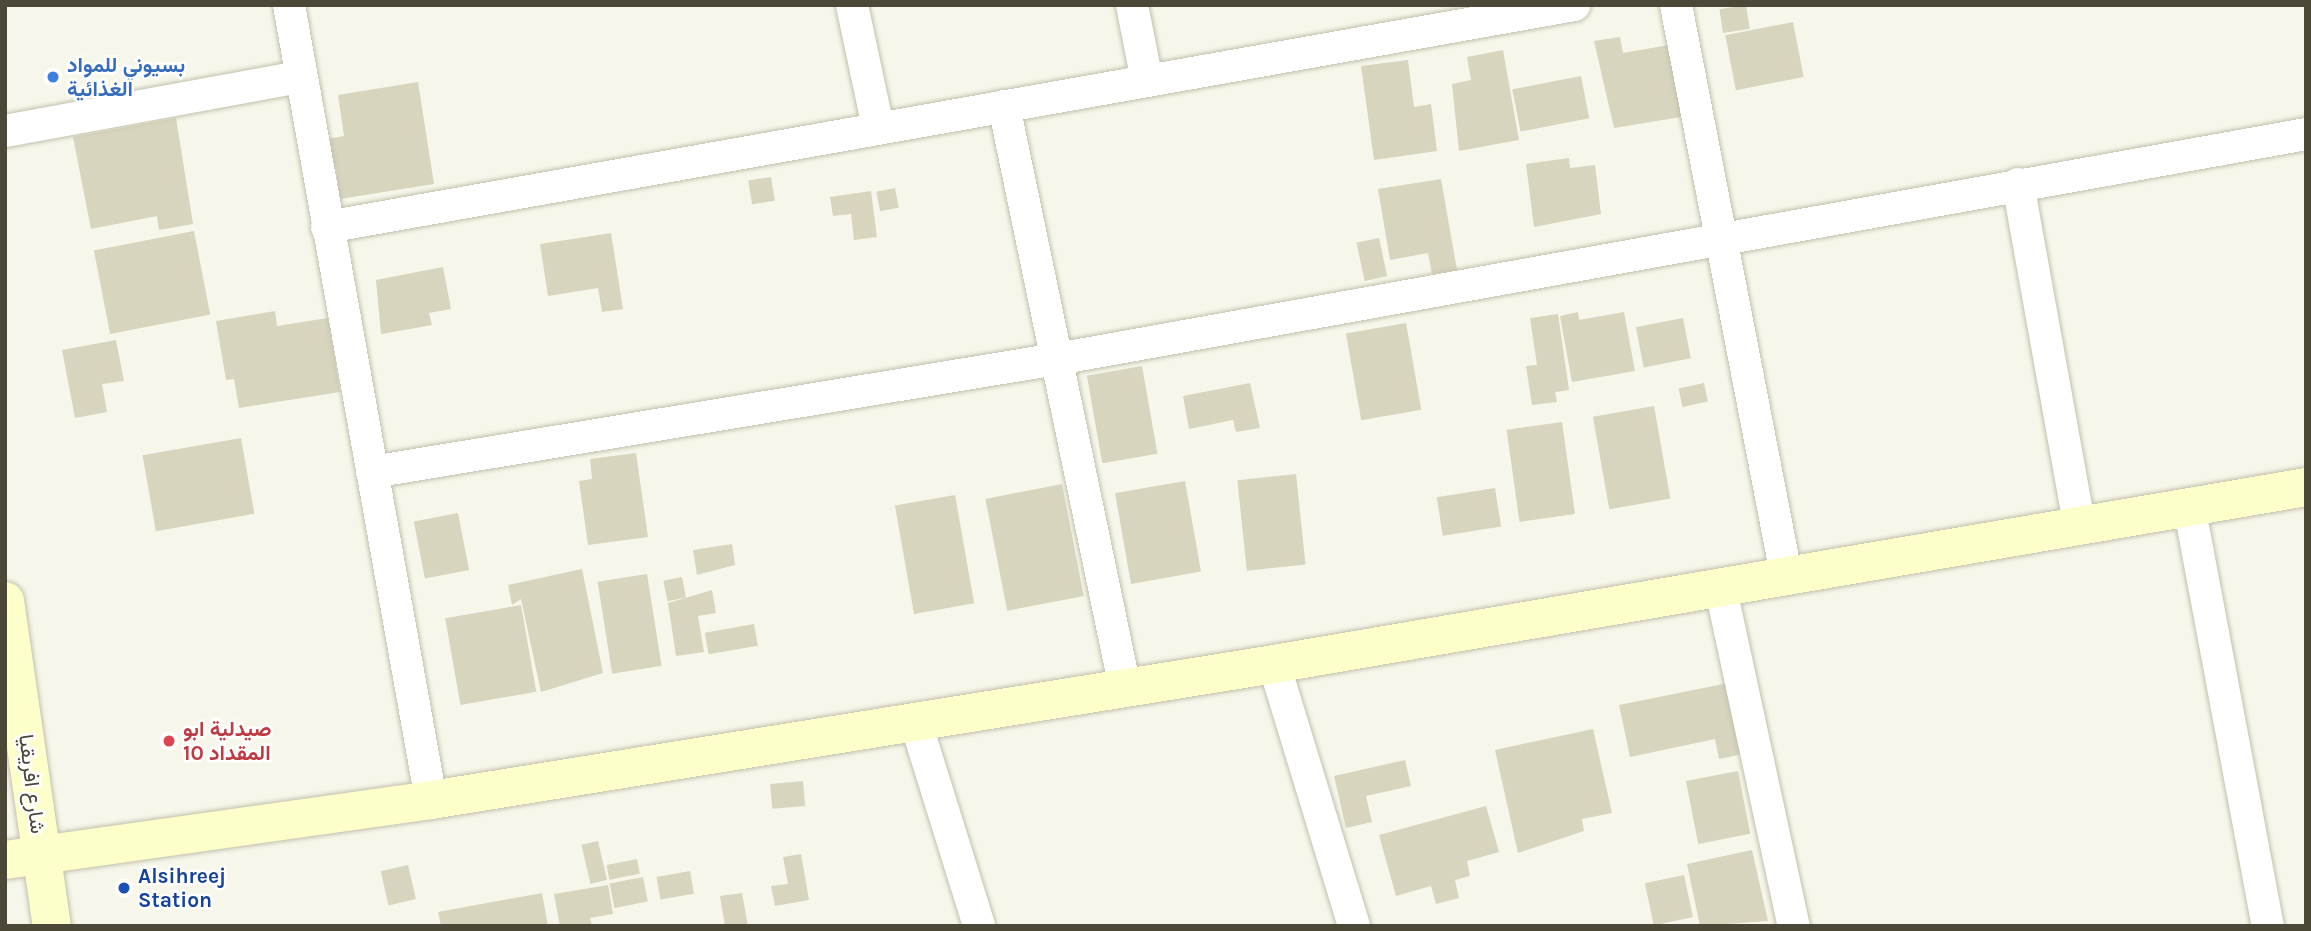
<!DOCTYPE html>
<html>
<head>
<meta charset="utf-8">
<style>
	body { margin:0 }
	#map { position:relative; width:2311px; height:931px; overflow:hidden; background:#f6f6ea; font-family:Karla,Vazirmatn,sans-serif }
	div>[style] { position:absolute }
	.building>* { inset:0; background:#d8d5be; transform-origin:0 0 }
	.roads { filter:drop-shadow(0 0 2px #c2c1ac) drop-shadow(0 0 2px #c2c1ac) }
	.street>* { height:32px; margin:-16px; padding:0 16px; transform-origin:16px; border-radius:16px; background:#fff }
	.secondary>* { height:38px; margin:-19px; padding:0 19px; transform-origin:19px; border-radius:19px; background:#fdffcb }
	.dots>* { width:19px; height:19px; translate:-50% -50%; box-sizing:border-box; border:4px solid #fff; border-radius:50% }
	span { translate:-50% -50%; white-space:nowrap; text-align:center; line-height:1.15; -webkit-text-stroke:5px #fff; paint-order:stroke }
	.shop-label { font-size:21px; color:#366cbe; font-weight:700 }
	.left { translate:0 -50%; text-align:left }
	.health-label { font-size:21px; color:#be3a42; font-weight:700 }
	.street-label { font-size:21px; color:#4b4837 }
	.transit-label { font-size:21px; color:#164399; font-weight:700 }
	.frame { position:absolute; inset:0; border:7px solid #4b4837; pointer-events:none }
</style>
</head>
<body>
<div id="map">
	<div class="building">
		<div style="left:1746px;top:5px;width:24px;height:27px;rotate:81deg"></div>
		<div style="left:1793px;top:22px;width:56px;height:69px;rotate:79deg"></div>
		<div style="clip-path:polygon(1620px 37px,1623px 53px,1669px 45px,1681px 117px,1614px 128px,1594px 41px)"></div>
		<div style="clip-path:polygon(1503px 50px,1519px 140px,1459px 151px,1452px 84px,1471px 80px,1467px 57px)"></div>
		<div style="clip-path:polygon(1408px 60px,1414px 107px,1431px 104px,1437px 151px,1374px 160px,1361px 66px)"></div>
		<div style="left:1581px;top:76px;width:43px;height:70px;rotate:79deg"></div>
		<div style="clip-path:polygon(418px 82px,434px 184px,340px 199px,336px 167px,326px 168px,321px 140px,344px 136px,338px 95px)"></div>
		<div style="clip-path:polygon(176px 118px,193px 224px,159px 230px,157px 216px,91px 229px,73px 137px)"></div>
		<div style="clip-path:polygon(1569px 158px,1570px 168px,1595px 165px,1601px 214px,1534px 227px,1526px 164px)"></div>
		<div style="left:771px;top:177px;width:24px;height:23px;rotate:81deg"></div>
		<div style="clip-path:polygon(1441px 179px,1457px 270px,1432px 274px,1428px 253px,1390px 260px,1378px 189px)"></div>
		<div style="left:895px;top:188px;width:20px;height:19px;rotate:79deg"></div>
		<div style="clip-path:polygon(871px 191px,877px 237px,854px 240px,851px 214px,833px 216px,830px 197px)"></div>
		<div style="left:194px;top:231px;width:85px;height:102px;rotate:79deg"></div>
		<div style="clip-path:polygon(611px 233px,623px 309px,602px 312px,598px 288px,548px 296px,540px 244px)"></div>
		<div style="left:1379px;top:238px;width:39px;height:23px;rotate:78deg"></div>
		<div style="clip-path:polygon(443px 267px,451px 309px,429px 313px,432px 325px,381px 334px,376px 280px)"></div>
		<div style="clip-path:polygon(275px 311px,277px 326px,328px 318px,340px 392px,239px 408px,234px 379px,226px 380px,216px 321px)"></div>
		<div style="clip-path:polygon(1578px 312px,1579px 320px,1624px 312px,1635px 371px,1572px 382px,1560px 316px)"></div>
		<div style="clip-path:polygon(1558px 314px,1569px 390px,1555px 392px,1557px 402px,1532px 405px,1526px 366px,1537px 365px,1530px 318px)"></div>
		<div style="left:1683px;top:318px;width:41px;height:48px;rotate:79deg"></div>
		<div style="left:1406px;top:323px;width:88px;height:61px;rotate:80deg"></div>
		<div style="clip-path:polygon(116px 340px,124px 381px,102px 384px,107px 412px,75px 418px,62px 350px)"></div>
		<div style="left:1142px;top:366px;width:89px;height:56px;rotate:80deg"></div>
		<div style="clip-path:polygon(1250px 383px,1260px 428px,1236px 432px,1233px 420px,1189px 429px,1183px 396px)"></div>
		<div style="left:1704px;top:383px;width:19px;height:26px;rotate:78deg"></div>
		<div style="left:1654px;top:406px;width:94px;height:62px;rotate:80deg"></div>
		<div style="left:1562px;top:422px;width:93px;height:56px;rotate:82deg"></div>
		<div style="left:241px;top:438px;width:77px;height:100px;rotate:80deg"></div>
		<div style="clip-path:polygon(636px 453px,648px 537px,588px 545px,579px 481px,592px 479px,590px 459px)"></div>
		<div style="left:1296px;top:474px;width:91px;height:59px;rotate:84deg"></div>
		<div style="left:1185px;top:481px;width:92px;height:71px;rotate:80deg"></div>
		<div style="left:1062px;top:484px;width:114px;height:78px;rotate:79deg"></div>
		<div style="left:1495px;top:488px;width:39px;height:59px;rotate:81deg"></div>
		<div style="left:955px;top:495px;width:110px;height:61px;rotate:80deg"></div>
		<div style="left:458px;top:513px;width:58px;height:45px;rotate:79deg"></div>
		<div style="clip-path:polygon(732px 544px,735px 565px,697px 575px,693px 550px)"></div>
		<div style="clip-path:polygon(582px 569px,603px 673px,541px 692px,521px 599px,512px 605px,508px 585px)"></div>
		<div style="left:647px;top:574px;width:93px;height:50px;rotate:81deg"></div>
		<div style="left:682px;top:577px;width:21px;height:19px;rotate:79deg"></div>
		<div style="clip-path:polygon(712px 590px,716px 613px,698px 616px,704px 652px,676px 656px,668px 603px)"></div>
		<div style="left:521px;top:605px;width:88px;height:77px;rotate:80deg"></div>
		<div style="left:754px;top:624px;width:22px;height:50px;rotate:80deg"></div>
		<div style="clip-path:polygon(1733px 682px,1748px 753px,1719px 759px,1715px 739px,1630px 757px,1619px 705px)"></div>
		<div style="clip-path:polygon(1593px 729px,1612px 813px,1582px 819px,1584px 831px,1518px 853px,1495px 750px)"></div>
		<div style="clip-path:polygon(1405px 760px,1411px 786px,1366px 796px,1372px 822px,1346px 828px,1334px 776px)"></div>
		<div style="left:1738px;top:771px;width:64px;height:53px;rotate:79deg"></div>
		<div style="left:803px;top:781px;width:25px;height:33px;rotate:85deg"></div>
		<div style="clip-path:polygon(1486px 806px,1499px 852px,1467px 861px,1470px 876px,1455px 880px,1459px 898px,1436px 904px,1431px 886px,1396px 896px,1379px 835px)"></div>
		<div style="left:598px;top:841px;width:40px;height:17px;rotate:77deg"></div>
		<div style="clip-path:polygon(1752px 850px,1768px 921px,1700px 926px,1687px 864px)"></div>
		<div style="clip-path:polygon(801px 854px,809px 900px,775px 906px,771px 886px,788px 884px,783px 857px)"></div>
		<div style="left:637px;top:859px;width:15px;height:31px;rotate:79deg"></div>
		<div style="left:408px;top:865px;width:35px;height:28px;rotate:77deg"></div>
		<div style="left:690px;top:871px;width:23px;height:34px;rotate:80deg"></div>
		<div style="left:1684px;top:875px;width:43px;height:40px;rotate:78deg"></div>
		<div style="left:643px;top:877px;width:25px;height:34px;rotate:79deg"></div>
		<div style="clip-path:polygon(608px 885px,613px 914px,590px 918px,592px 926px,560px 926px,554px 894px)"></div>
		<div style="clip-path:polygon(542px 893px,548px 926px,441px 926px,438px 912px)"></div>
		<div style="clip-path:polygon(742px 893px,748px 926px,725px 926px,720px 896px)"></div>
	</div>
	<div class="roads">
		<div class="street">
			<div style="left:289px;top:5px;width:808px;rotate:79.87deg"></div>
			<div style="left:852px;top:5px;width:125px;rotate:78deg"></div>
			<div style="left:1132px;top:5px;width:77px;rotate:78.8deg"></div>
			<div style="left:1676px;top:5px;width:580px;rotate:79.06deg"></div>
			<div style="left:1004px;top:106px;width:594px;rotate:78.26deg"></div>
			<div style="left:5px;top:131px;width:300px;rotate:-10.4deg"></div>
			<div style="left:2018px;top:184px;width:345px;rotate:79.8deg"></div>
			<div style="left:327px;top:227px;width:1267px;rotate:-10.09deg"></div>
			<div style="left:372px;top:472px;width:694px;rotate:-9.37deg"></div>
			<div style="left:1057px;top:359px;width:1269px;rotate:-10.21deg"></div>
			<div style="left:2189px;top:505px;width:428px;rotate:79.4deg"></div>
			<div style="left:1720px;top:585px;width:349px;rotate:77.8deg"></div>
			<div style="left:1274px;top:664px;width:274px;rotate:73deg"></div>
			<div style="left:915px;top:720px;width:216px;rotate:72.7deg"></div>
		</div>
		<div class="secondary">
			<div style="left:5px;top:601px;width:328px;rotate:81.8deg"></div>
			<div style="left:5px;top:860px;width:430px;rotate:-8deg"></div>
			<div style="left:431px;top:800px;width:854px;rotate:-9.16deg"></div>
			<div style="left:1274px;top:664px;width:1047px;rotate:-9.73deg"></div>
		</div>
	</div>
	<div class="dots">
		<div style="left:53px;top:77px;background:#3f7fe0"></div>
		<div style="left:169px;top:741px;background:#e0444e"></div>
		<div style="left:124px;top:888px;background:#1a4fb4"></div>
	</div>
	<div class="shop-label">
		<span class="left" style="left:67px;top:77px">بسيوني للمواد<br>الغذائية</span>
	</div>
	<div class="health-label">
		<span class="left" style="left:183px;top:741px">صيدلية ابو<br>المقداد 10</span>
	</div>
	<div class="street-label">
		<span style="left:32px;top:784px;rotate:83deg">شارع افريقيا</span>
	</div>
	<div class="transit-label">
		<span class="left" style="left:138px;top:888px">Alsihreej<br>Station</span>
	</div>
	<div class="frame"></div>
</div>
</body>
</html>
